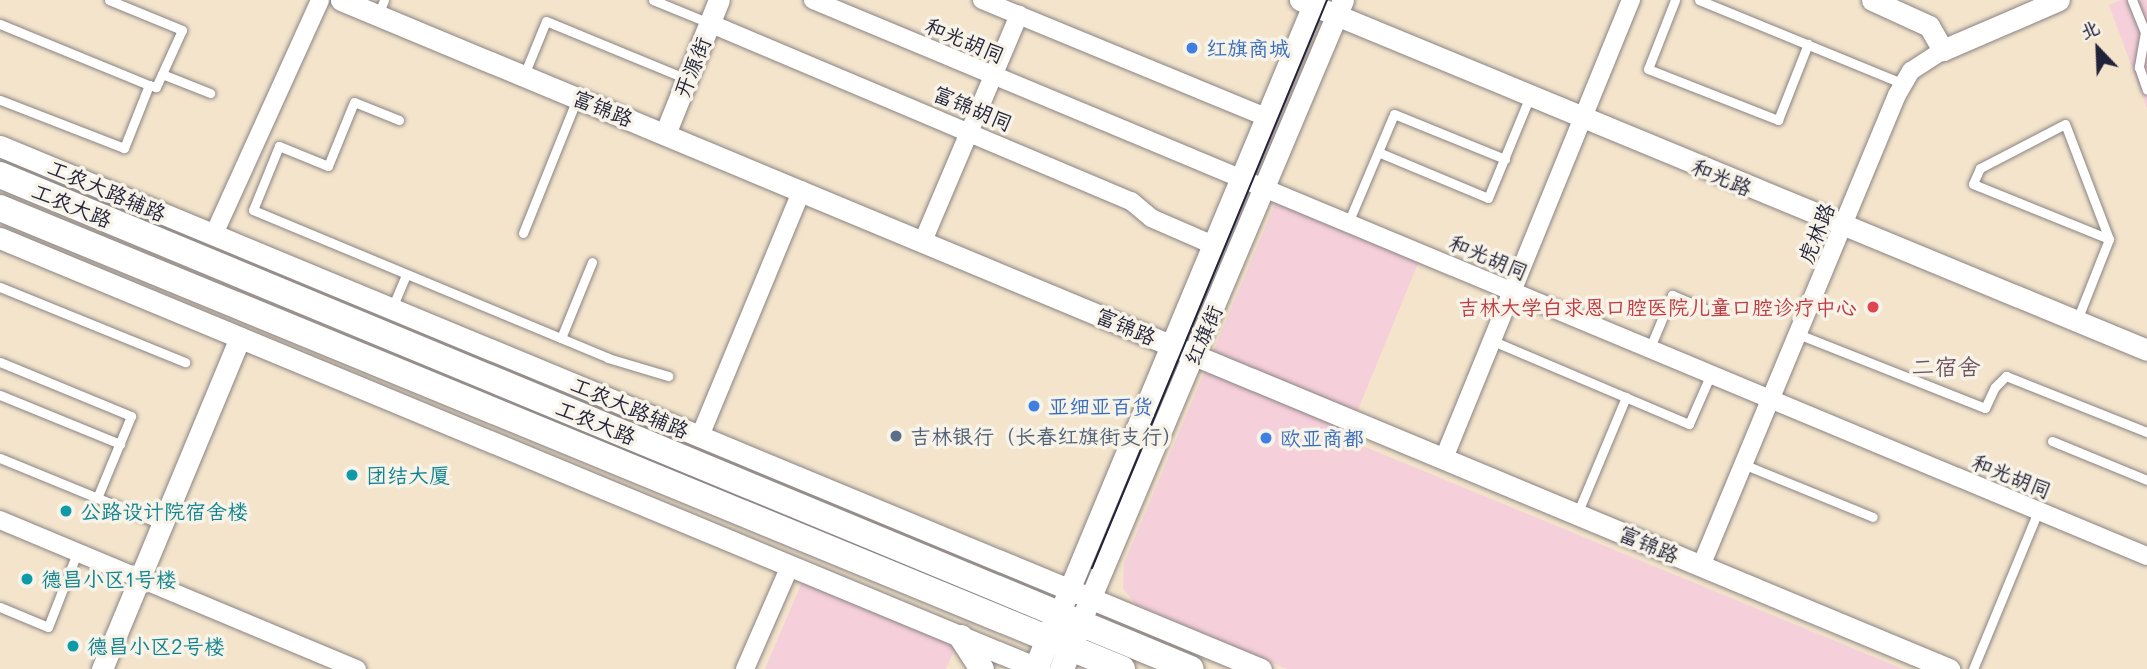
<!DOCTYPE html>
<html>
<head>
<meta charset="utf-8">
<style>
	body { margin:0 }
	#map { position:relative; width:2147px; height:669px; overflow:hidden; background:#f3e4cb; font-family:Mali,"LXGW WenKai TC",sans-serif }
	div>[style] { position:absolute }
	.built>* { inset:0; background:#f5cfda }
	.roads { filter:drop-shadow(0 0 2px #8a8383) drop-shadow(0 0 2px #8a8383) }
	.service>* { height:9px; margin:-4.5px; padding:0 4.5px; transform-origin:4.5px; border-radius:4.5px; background:#fff }
	.minor>* { height:18px; margin:-9px; padding:0 9px; transform-origin:9px; border-radius:9px; background:#fff }
	.tertiary>* { height:21px; margin:-10.5px; padding:0 10.5px; transform-origin:10.5px; border-radius:10.5px; background:#fff }
	.secondary>* { height:24px; margin:-12px; padding:0 12px; transform-origin:12px; border-radius:12px; background:#fff }
	.primary>* { height:26px; margin:-13px; padding:0 13px; transform-origin:13px; border-radius:13px; background:#fff }
	.tram>* { height:2px; margin:-1px; padding:0 1px; transform-origin:1px; border-radius:1px; background:#22223b }
	.dots>* { width:19px; height:19px; translate:-50% -50%; box-sizing:border-box; border:4px solid #f7f3e8; border-radius:50% }
	span { translate:-50% -50%; white-space:nowrap; text-align:center; line-height:1.15; -webkit-text-stroke:7px #f7f3e8; paint-order:stroke }
	.street-label { font-size:21px; color:#22223b }
	.shop-label { font-size:21px; color:#366cbe }
	.left { translate:0 -50%; text-align:left }
	.health-label { font-size:21px; color:#be3a42 }
	.right { translate:-100% -50%; text-align:right }
	.service-label { font-size:21px; color:#4e5e75 }
	.culture-label { font-size:21px; color:#0d838f }
	.neighbourhood-label { font-size:23px; color:#6b535f }
	.north { position:absolute; left:2063px; top:14px; width:70px; height:70px; -webkit-text-stroke:5px #f7f3e8; paint-order:stroke; rotate:337deg; font-size:19px; font-weight:700; line-height:28px; text-align:center; color:#22223b }
	.north::after { content:''; display:block; margin:auto; width:24px; height:32px; background:#22223b; clip-path:polygon(50% 0,100% 100%,50% 72%,0 100%) }
</style>
</head>
<body>
<div id="map">
	<div class="built">
		<div style="clip-path:polygon(2121px 0,2147px 0,2147px 108px,2109px 5px)"></div>
		<div style="clip-path:polygon(1276px 202px,1419px 261px,1346px 439px,1903px 669px,1287px 669px,1135px 604px,1123px 588px,1124px 563px)"></div>
		<div style="clip-path:polygon(802px 582px,956px 646px,946px 669px,765px 669px)"></div>
	</div>
	<div class="roads">
		<div class="service">
			<div style="left:109px;top:0;width:79px;rotate:22.3deg"></div>
			<div style="left:182px;top:30px;width:63px;rotate:114.5deg"></div>
			<div style="left:156px;top:87px;width:7px;rotate:-164deg"></div>
			<div style="left:653px;top:0;width:61px;rotate:22.3deg"></div>
			<div style="left:1675px;top:0;width:74px;rotate:111.4deg"></div>
			<div style="left:1648px;top:69px;width:140px;rotate:21.4deg"></div>
			<div style="left:1778px;top:120px;width:82px;rotate:-68.5deg"></div>
			<div style="left:1699px;top:0;width:222px;rotate:22.3deg"></div>
			<div style="left:2132px;top:0;width:35px;rotate:68deg"></div>
			<div style="left:2145px;top:32px;width:36px;rotate:100deg"></div>
			<div style="left:2139px;top:67px;width:24px;rotate:71deg"></div>
			<div style="left:378px;top:15px;width:16px;rotate:-68deg"></div>
			<div style="left:0;top:24px;width:161px;rotate:22.3deg"></div>
			<div style="left:149px;top:85px;width:68px;rotate:111.6deg"></div>
			<div style="left:124px;top:148px;width:133px;rotate:-158.8deg"></div>
			<div style="left:162px;top:74px;width:52px;rotate:21.6deg"></div>
			<div style="left:524px;top:75px;width:58px;rotate:-67.8deg"></div>
			<div style="left:546px;top:21px;width:152px;rotate:22.4deg"></div>
			<div style="left:399px;top:120px;width:48px;rotate:-158.2deg"></div>
			<div style="left:354px;top:102px;width:69px;rotate:112.1deg"></div>
			<div style="left:328px;top:166px;width:53px;rotate:-157.8deg"></div>
			<div style="left:279px;top:146px;width:69px;rotate:112.1deg"></div>
			<div style="left:253px;top:210px;width:385px;rotate:22.6deg"></div>
			<div style="left:608px;top:358px;width:63px;rotate:16.7deg"></div>
			<div style="left:1378px;top:152px;width:119px;rotate:22.7deg"></div>
			<div style="left:1488px;top:198px;width:110px;rotate:-67.6deg"></div>
			<div style="left:1348px;top:223px;width:118px;rotate:-67.1deg"></div>
			<div style="left:1394px;top:114px;width:120px;rotate:22.1deg"></div>
			<div style="left:523px;top:233px;width:144px;rotate:-68.1deg"></div>
			<div style="left:0;top:287px;width:200px;rotate:22.1deg"></div>
			<div style="left:392px;top:308px;width:36px;rotate:-67deg"></div>
			<div style="left:2077px;top:320px;width:87px;rotate:-68.4deg"></div>
			<div style="left:2109px;top:239px;width:123px;rotate:-110.9deg"></div>
			<div style="left:2065px;top:124px;width:96px;rotate:152.6deg"></div>
			<div style="left:1980px;top:168px;width:17px;rotate:114deg"></div>
			<div style="left:1973px;top:184px;width:147px;rotate:22deg"></div>
			<div style="left:1798px;top:334px;width:201px;rotate:21.6deg"></div>
			<div style="left:1985px;top:408px;width:23px;rotate:-65deg"></div>
			<div style="left:1995px;top:387px;width:16px;rotate:-45deg"></div>
			<div style="left:2006px;top:376px;width:152px;rotate:21.7deg"></div>
			<div style="left:561px;top:338px;width:82px;rotate:-67.8deg"></div>
			<div style="left:1493px;top:341px;width:213px;rotate:23deg"></div>
			<div style="left:1689px;top:424px;width:52px;rotate:-66.4deg"></div>
			<div style="left:1649px;top:350px;width:60px;rotate:-67.3deg"></div>
			<div style="left:1672px;top:295px;width:39px;rotate:23deg"></div>
			<div style="left:0;top:362px;width:142px;rotate:22.4deg"></div>
			<div style="left:131px;top:416px;width:89px;rotate:112.5deg"></div>
			<div style="left:0;top:395px;width:130px;rotate:22.2deg"></div>
			<div style="left:2052px;top:441px;width:103px;rotate:22.3deg"></div>
			<div style="left:0;top:458px;width:176px;rotate:22.3deg"></div>
			<div style="left:1743px;top:464px;width:140px;rotate:22.2deg"></div>
			<div style="left:1577px;top:514px;width:127px;rotate:-67.3deg"></div>
			<div style="left:0;top:607px;width:52px;rotate:22.6deg"></div>
			<div style="left:48px;top:627px;width:79px;rotate:-68.6deg"></div>
			<div style="left:1973px;top:669px;width:171px;rotate:-67.6deg"></div>
		</div>
		<div class="minor">
			<div style="left:813px;top:0;width:1445px;rotate:22.63deg"></div>
			<div style="left:982px;top:0;width:307px;rotate:22.4deg"></div>
			<div style="left:709px;top:23px;width:458px;rotate:22.9deg"></div>
			<div style="left:1131px;top:201px;width:26px;rotate:40deg"></div>
			<div style="left:1151px;top:218px;width:68px;rotate:23.5deg"></div>
			<div style="left:214px;top:234px;width:257px;rotate:-65.6deg"></div>
			<div style="left:923px;top:241px;width:246px;rotate:-67deg"></div>
			<div style="left:700px;top:436px;width:266px;rotate:-67.5deg"></div>
			<div style="left:1444px;top:458px;width:495px;rotate:-67.8deg"></div>
			<div style="left:0;top:520px;width:387px;rotate:22.7deg"></div>
			<div style="left:1701px;top:566px;width:510px;rotate:-67.41deg"></div>
			<div style="left:1897px;top:95px;width:28px;rotate:-60deg"></div>
			<div style="left:1911px;top:71px;width:38px;rotate:-33deg"></div>
			<div style="left:745px;top:669px;width:112px;rotate:-66.4deg"></div>
		</div>
		<div class="tertiary">
			<div style="left:341px;top:0;width:1742px;rotate:22.59deg"></div>
			<div style="left:1300px;top:0;width:916px;rotate:22.45deg"></div>
			<div style="left:1872px;top:0;width:63px;rotate:24.5deg"></div>
			<div style="left:1929px;top:26px;width:28px;rotate:60deg"></div>
			<div style="left:1943px;top:50px;width:126px;rotate:-23.3deg"></div>
			<div style="left:665px;top:134px;width:144px;rotate:-68.1deg"></div>
			<div style="left:0;top:146px;width:1365px;rotate:22.53deg"></div>
			<div style="left:0;top:238px;width:1125px;rotate:22.53deg"></div>
			<div style="left:1064px;top:602px;width:652px;rotate:-67.37deg"></div>
			<div style="left:1085px;top:611px;width:663px;rotate:-67.11deg"></div>
			<div style="left:102px;top:669px;width:359px;rotate:-67.4deg"></div>
		</div>
		<div class="secondary">
			<div style="left:961px;top:637px;width:38px;rotate:57deg"></div>
			<div style="left:1036px;top:669px;width:61px;rotate:-67.7deg"></div>
			<div style="left:1062px;top:669px;width:41px;rotate:-68.5deg"></div>
		</div>
		<div class="primary">
			<div style="left:0;top:175px;width:1289px;rotate:22.53deg"></div>
			<div style="left:0;top:208px;width:1213px;rotate:22.34deg"></div>
		</div>
	</div>
	<div class="tram">
		<div style="left:1092px;top:568px;width:615px;rotate:-67.52deg"></div>
	</div>
	<div class="dots">
		<div style="left:1192px;top:48px;background:#3f7fe0"></div>
		<div style="left:1873px;top:307px;background:#e0444e"></div>
		<div style="left:1034px;top:406px;background:#3f7fe0"></div>
		<div style="left:896px;top:436px;background:#5c6f8a"></div>
		<div style="left:1266px;top:438px;background:#3f7fe0"></div>
		<div style="left:352px;top:475px;background:#0f9aa8"></div>
		<div style="left:66px;top:511px;background:#0f9aa8"></div>
		<div style="left:27px;top:579px;background:#0f9aa8"></div>
		<div style="left:73px;top:646px;background:#0f9aa8"></div>
	</div>
	<div class="street-label">
		<span style="left:965px;top:40px;rotate:23deg">和光胡同</span>
		<span style="left:692px;top:67px;rotate:-68deg">开源街</span>
		<span style="left:603px;top:108px;rotate:22deg">富锦路</span>
		<span style="left:973px;top:108px;rotate:23deg">富锦胡同</span>
		<span style="left:1722px;top:177px;rotate:23deg">和光路</span>
		<span style="left:107px;top:190px;rotate:23deg">工农大路辅路</span>
		<span style="left:72px;top:205px;rotate:22deg">工农大路</span>
		<span style="left:1816px;top:233px;rotate:-68deg">虎林路</span>
		<span style="left:1489px;top:257px;rotate:23deg">和光胡同</span>
		<span style="left:1126px;top:326px;rotate:23deg">富锦路</span>
		<span style="left:1203px;top:335px;rotate:-67deg">红旗街</span>
		<span style="left:630px;top:407px;rotate:23deg">工农大路辅路</span>
		<span style="left:596px;top:422px;rotate:22deg">工农大路</span>
		<span style="left:2012px;top:476px;rotate:22deg">和光胡同</span>
		<span style="left:1649px;top:544px;rotate:23deg">富锦路</span>
	</div>
	<div class="shop-label">
		<span class="left" style="left:1206px;top:48px">红旗商城</span>
		<span class="left" style="left:1048px;top:406px">亚细亚百货</span>
		<span class="left" style="left:1280px;top:438px">欧亚商都</span>
	</div>
	<div class="health-label">
		<span class="right" style="left:1857px;top:307px">吉林大学白求恩口腔医院儿童口腔诊疗中心</span>
	</div>
	<div class="service-label">
		<span class="left" style="left:910px;top:436px">吉林银行（长春红旗街支行）</span>
	</div>
	<div class="culture-label">
		<span class="left" style="left:366px;top:475px">团结大厦</span>
		<span class="left" style="left:80px;top:511px">公路设计院宿舍楼</span>
		<span class="left" style="left:41px;top:579px">德昌小区1号楼</span>
		<span class="left" style="left:87px;top:646px">德昌小区2号楼</span>
	</div>
	<div class="neighbourhood-label">
		<span style="left:1946px;top:366px">二宿舍</span>
	</div>
	<div class="north">北</div>
</div>
</body>
</html>
